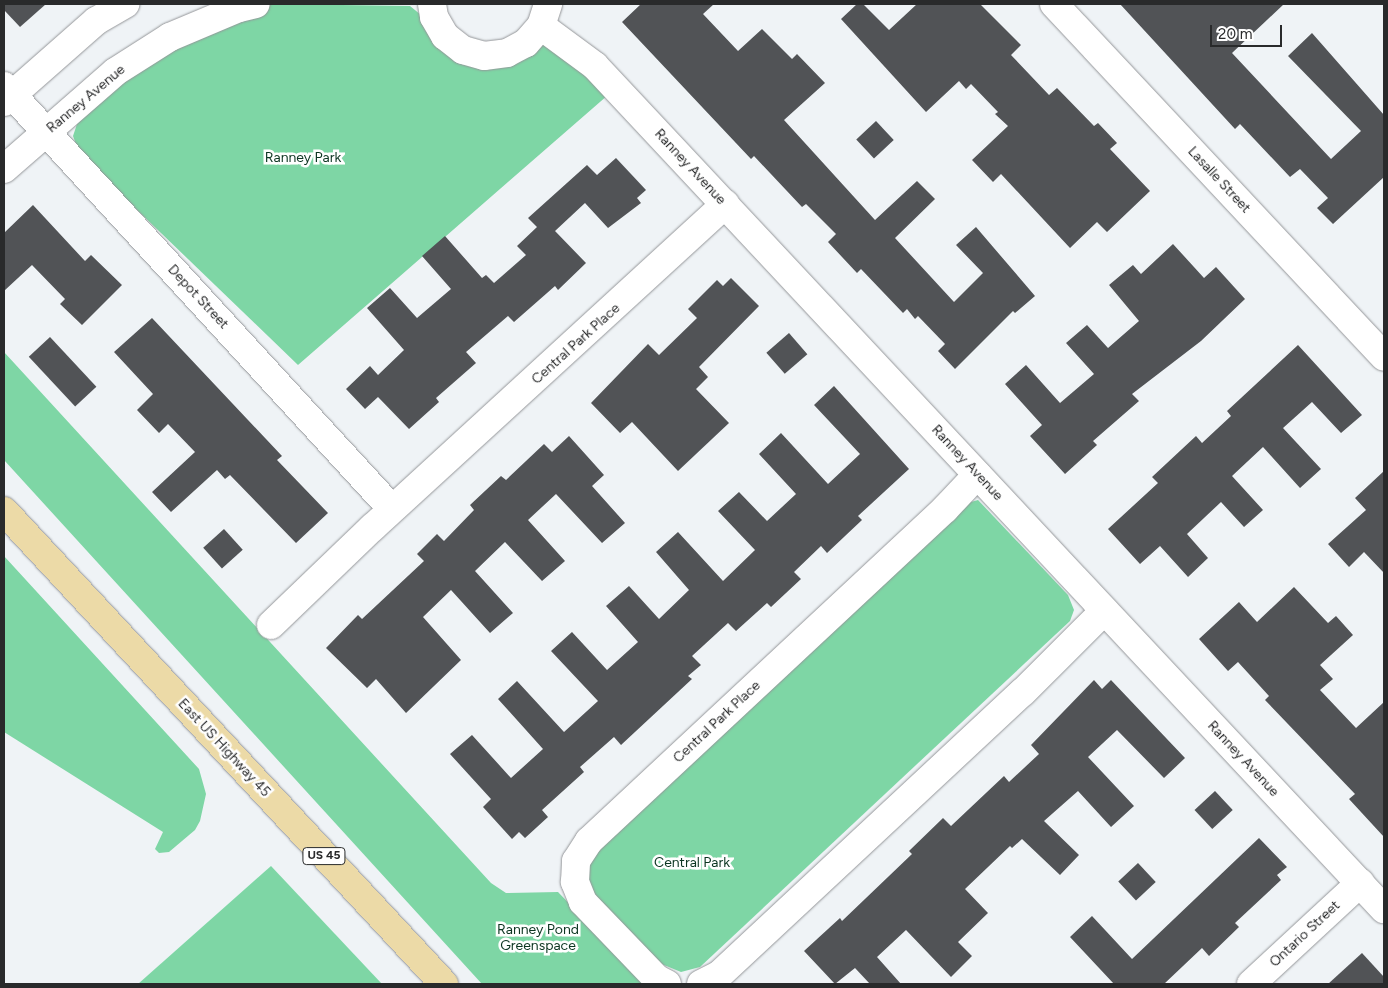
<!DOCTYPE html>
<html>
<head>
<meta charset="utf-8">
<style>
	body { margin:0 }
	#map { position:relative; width:1388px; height:988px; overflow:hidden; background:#eff3f6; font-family:Figtree,sans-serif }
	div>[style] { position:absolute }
	.green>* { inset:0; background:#7ed6a5 }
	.building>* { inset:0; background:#515356; transform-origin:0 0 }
	.roads { filter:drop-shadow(0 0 1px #949699) drop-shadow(0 0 1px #949699) }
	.street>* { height:28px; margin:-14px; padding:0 14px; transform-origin:14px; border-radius:14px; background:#fff }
	.primary>* { height:28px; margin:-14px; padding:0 14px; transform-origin:14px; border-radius:14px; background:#ecdaa7 }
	span { translate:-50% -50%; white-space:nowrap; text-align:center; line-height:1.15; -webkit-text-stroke:5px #fff; paint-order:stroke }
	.shield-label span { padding:1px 4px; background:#fff; border:1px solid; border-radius:4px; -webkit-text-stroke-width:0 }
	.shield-label { font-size:12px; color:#292a2b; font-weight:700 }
	.street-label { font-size:14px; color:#292a2b }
	.park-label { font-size:14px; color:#0c3521 }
	.frame { position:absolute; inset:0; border:5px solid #292a2b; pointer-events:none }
	.scale { position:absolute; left:1210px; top:25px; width:72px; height:22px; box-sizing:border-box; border:2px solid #292a2b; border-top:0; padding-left:6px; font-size:15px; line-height:18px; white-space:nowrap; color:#292a2b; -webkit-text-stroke:4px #fff; paint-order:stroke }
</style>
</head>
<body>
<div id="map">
	<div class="green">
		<div style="clip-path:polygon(274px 4px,410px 6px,426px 19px,437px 37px,531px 48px,547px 43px,568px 52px,608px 95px,298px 365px,80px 155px,73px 136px,80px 115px,146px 57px,249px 9px)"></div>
		<div style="clip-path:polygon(4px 352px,491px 883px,506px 893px,558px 892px,647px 984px,482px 984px,4px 460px)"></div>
		<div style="clip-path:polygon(978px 500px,1068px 595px,1074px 610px,1070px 621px,700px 967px,681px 972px,654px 961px,589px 888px,585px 858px,964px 504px)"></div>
		<div style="clip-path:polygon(4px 556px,199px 769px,206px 794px,200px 821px,195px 830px,169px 852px,159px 853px,155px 849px,163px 832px,4px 732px)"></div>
		<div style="clip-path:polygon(271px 866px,382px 984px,138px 984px)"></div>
	</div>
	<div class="building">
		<div style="clip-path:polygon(4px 4px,46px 4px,20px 27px,4px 10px)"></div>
		<div style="clip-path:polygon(641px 4px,714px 4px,703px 14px,738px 51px,762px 29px,792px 59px,797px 54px,825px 83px,784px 120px,875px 220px,917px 181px,935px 199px,895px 238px,954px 302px,983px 273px,956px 245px,976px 227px,1035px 296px,1015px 313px,1013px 311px,955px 369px,938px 351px,945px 344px,918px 316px,915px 319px,907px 309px,903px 313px,861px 269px,857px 273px,828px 242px,836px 234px,806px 204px,802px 207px,754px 156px,751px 159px,622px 22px)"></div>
		<div style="clip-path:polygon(857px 4px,863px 4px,889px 30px,917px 4px,980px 4px,1021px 45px,1011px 55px,1049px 95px,1057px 88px,1094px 126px,1098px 123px,1117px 143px,1110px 149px,1150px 191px,1107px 232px,1097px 222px,1070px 248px,1001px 174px,993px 182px,972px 160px,1008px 126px,995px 114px,998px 112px,971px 84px,966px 89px,959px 81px,926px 112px,841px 19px)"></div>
		<div style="clip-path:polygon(1120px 4px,1284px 4px,1232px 53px,1331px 159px,1361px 131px,1288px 56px,1312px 33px,1384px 115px,1384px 177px,1333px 224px,1317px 208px,1328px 198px,1300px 169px,1290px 177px,1240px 124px,1235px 129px)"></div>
		<div style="left:876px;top:121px;width:26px;height:27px;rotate:47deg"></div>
		<div style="clip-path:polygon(616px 158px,646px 190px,637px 198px,641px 203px,608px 228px,585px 203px,555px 231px,586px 263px,558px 290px,555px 286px,514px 322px,508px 316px,466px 352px,476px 363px,436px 398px,439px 402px,409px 429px,378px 397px,365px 409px,346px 389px,370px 366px,378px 375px,404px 350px,367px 308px,390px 288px,417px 318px,451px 289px,422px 256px,445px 236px,482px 278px,486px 275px,494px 283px,526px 255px,517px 246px,537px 227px,528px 218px,587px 165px,597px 175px)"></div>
		<div style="clip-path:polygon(33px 205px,85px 261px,91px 255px,122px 285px,82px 325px,60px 304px,65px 299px,32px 265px,4px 291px,4px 233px)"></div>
		<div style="clip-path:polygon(1173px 244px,1204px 278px,1216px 267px,1245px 299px,1201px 341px,1132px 394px,1139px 401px,1093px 441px,1097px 445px,1065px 474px,1030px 436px,1042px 425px,1005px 384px,1026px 365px,1060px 403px,1094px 374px,1066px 343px,1087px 325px,1108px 348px,1139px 321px,1109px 285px,1133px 265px,1141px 274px)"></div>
		<div style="clip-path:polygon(731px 278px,759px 306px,699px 367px,708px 377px,696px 389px,729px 423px,678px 471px,632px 422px,620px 433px,591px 403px,648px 344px,659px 355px,697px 318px,688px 309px,717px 280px,723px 286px)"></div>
		<div style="clip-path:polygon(152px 318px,282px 456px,277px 460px,328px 513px,296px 543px,230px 475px,225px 479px,217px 470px,171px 512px,152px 492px,195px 452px,168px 424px,159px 433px,137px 410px,153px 394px,114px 352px)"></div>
		<div style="left:789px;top:333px;width:28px;height:30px;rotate:49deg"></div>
		<div style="left:50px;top:337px;width:68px;height:29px;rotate:47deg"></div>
		<div style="clip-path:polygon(1298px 345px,1362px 415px,1341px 433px,1312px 402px,1283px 428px,1321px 469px,1300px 488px,1263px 447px,1232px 476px,1263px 510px,1244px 527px,1221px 502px,1187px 534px,1208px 558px,1188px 577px,1160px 546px,1140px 564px,1108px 529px,1158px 483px,1152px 477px,1196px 436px,1202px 443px,1231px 416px,1227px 411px)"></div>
		<div style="clip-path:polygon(834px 386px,909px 469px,858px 516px,862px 520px,827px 553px,821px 546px,794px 572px,801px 579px,771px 607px,767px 603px,736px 631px,728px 623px,692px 656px,701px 665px,688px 676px,692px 679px,621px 745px,614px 737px,580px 767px,584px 772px,542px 810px,548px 817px,525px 838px,519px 832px,512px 839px,483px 807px,491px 799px,450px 754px,472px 735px,511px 778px,543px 749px,498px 699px,517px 681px,564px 732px,598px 701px,551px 651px,572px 632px,607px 670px,638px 642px,606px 606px,629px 586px,659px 619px,689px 590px,656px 552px,678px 532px,723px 581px,755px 550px,718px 511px,739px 492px,767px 521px,796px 494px,759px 454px,781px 433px,828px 484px,860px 454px,814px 405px)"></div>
		<div style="clip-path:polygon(569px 436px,604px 475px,592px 486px,625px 523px,602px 543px,556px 494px,528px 520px,565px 561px,542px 581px,505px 542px,475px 571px,513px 613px,490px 633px,451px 590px,423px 617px,461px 660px,406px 713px,376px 679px,367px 688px,326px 648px,358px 615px,362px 619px,424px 561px,417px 554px,437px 534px,444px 541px,474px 510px,470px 505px,501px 476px,506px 480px,544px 444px,552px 452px)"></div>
		<div style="clip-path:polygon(1384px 471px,1384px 573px,1364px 552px,1349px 567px,1328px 544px,1366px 510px,1355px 498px)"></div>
		<div style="left:224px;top:529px;width:28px;height:28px;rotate:48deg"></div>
		<div style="clip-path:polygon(1294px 587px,1328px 623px,1336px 616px,1353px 635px,1320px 665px,1333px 679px,1320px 690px,1356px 728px,1384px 702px,1384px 837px,1349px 799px,1355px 794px,1265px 700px,1269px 696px,1238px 662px,1228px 671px,1199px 639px,1239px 602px,1257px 622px)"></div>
		<div style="clip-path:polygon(1094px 680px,1102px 689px,1111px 680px,1185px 758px,1164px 778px,1117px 730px,1088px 757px,1134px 806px,1111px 827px,1078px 791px,1044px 821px,1079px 855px,1060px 875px,1022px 839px,1012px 848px,1010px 846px,965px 889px,988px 913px,958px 942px,972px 956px,951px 977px,906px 930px,877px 957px,901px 984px,870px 984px,855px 968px,835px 984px,804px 951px,840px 918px,842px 921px,912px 854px,909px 851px,943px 818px,951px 826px,1004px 776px,1009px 782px,1039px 754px,1031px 745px)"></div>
		<div style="left:1215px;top:791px;width:26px;height:28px;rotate:47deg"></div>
		<div style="clip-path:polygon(1259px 838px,1287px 867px,1277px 875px,1281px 880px,1235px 923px,1239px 927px,1209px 956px,1202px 948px,1164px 984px,1114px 984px,1070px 937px,1092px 916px,1132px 959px)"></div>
		<div style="left:1138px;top:863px;width:26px;height:27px;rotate:47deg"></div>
		<div style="clip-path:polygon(1362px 953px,1384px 977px,1384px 984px,1328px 984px)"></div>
	</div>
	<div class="roads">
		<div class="street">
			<div style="left:432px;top:4px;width:13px;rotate:81deg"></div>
			<div style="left:434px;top:17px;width:22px;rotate:60deg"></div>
			<div style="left:445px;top:36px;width:23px;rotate:38deg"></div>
			<div style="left:463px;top:50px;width:22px;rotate:16deg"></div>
			<div style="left:484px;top:56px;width:23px;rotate:-7deg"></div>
			<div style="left:507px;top:53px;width:21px;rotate:-28deg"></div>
			<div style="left:526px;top:43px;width:23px;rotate:-49deg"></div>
			<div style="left:541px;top:26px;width:23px;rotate:-72deg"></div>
			<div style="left:1054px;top:4px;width:483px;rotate:46.9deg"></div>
			<div style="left:541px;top:26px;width:67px;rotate:36.5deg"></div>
			<div style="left:595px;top:66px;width:1155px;rotate:46.9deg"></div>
			<div style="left:4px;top:86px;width:574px;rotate:47.47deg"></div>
			<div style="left:4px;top:102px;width:123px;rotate:-41.4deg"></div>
			<div style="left:96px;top:21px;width:34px;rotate:-30deg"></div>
			<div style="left:4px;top:169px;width:147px;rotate:-41.1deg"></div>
			<div style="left:115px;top:72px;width:65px;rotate:-32.5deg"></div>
			<div style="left:170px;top:37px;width:75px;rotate:-22.8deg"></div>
			<div style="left:239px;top:8px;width:17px;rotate:-13deg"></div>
			<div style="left:271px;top:625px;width:141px;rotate:-43.9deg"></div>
			<div style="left:373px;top:527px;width:478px;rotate:-42.5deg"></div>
			<div style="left:667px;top:984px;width:11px;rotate:-153deg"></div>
			<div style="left:657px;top:979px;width:107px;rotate:-133.9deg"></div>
			<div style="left:583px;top:902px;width:22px;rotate:-112deg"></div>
			<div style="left:575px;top:882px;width:21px;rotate:-87deg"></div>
			<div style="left:576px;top:861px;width:24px;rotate:-57deg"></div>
			<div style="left:589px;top:841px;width:487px;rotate:-43deg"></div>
			<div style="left:945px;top:509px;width:47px;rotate:-46.7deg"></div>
			<div style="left:701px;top:984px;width:20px;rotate:-27deg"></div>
			<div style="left:719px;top:975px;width:415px;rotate:-43deg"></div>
			<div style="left:1023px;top:692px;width:115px;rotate:-45deg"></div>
			<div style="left:1251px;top:984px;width:149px;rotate:-42.8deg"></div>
		</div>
		<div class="primary">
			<div style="left:4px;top:511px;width:646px;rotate:47.07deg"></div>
		</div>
	</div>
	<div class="shield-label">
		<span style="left:324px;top:856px">US 45</span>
	</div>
	<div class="street-label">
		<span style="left:86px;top:99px;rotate:-40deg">Ranney Avenue</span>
		<span style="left:690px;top:167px;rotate:47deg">Ranney Avenue</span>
		<span style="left:1219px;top:180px;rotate:47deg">Lasalle Street</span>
		<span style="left:198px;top:297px;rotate:47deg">Depot Street</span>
		<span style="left:576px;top:344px;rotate:-42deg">Central Park Place</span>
		<span style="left:967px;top:463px;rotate:47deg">Ranney Avenue</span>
		<span style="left:717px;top:722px;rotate:-43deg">Central Park Place</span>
		<span style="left:224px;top:748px;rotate:47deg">East US Highway 45</span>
		<span style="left:1243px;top:759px;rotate:47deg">Ranney Avenue</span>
		<span style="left:1305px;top:934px;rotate:-43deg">Ontario Street</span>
	</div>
	<div class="park-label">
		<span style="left:303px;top:158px">Ranney Park</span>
		<span style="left:692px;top:863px">Central Park</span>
		<span style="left:538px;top:938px">Ranney Pond<br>Greenspace</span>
	</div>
	<div class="frame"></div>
	<div class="scale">20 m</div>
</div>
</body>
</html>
